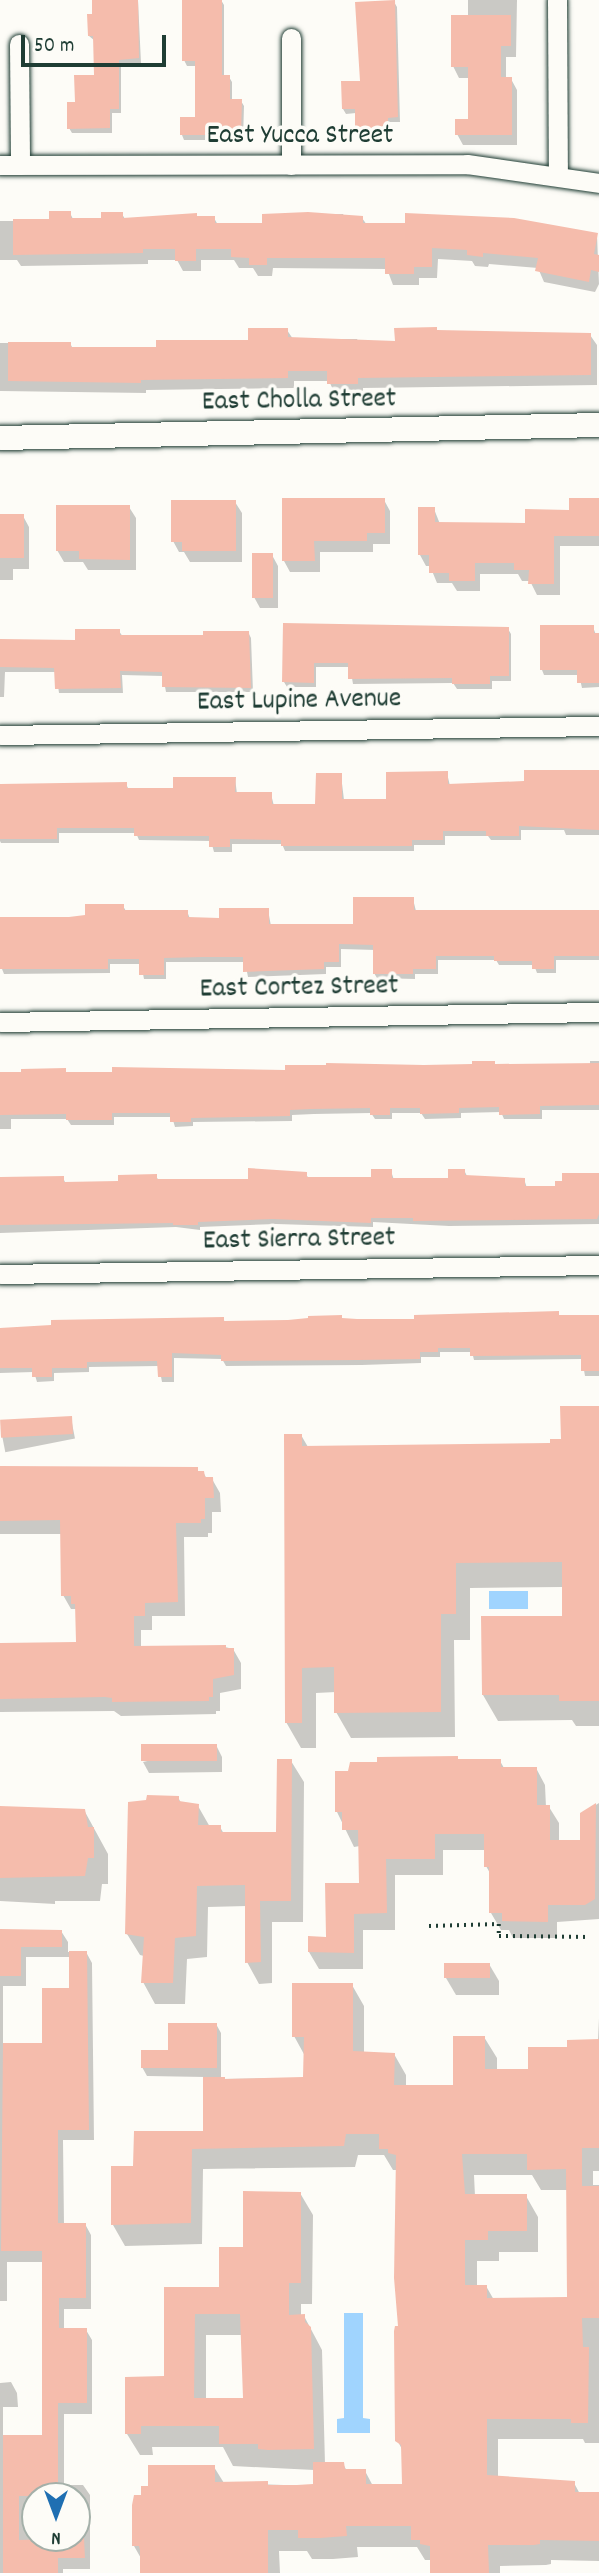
<!DOCTYPE html>
<html>
<head>
<meta charset="utf-8">
<style>
	body { margin:0 }
	#map { position:relative; width:599px; height:2573px; overflow:hidden; background:#fdfcf7; font-family:Dekko,sans-serif }
	div>[style] { position:absolute }
	.water>* { inset:0; background:#a0d4fe; transform-origin:0 0 }
	.shadow>* { inset:0; background:#0003; transform-origin:0 0 }
	.building>* { inset:0; background:#f5bcac; transform-origin:0 0 }
	.path>* { height:3.5px; margin-top:-1.75px; transform-origin:0; background:repeating-linear-gradient(90deg,#1f3d34 0 2px,transparent 0 7px) }
	.roads { filter:drop-shadow(0 0 2px #1f3d34) drop-shadow(0 0 2px #1f3d34) }
	.minor>* { height:19px; margin:-9.5px; padding:0 9.5px; transform-origin:9.5px; border-radius:9.5px; background:#fdfcf7 }
	.tertiary>* { height:24px; margin:-12px; padding:0 12px; transform-origin:12px; border-radius:12px; background:#fdfcf7 }
	span { translate:-50% -50%; white-space:nowrap; text-align:center; line-height:1.15; -webkit-text-stroke:7px #fdfcf7; paint-order:stroke }
	.street-label { font-size:28px; color:#1f3d34 }
	.north { position:absolute; left:21px; top:2482px; width:70px; height:70px; box-sizing:border-box; background:#fdfcf7; border:2px solid #a4b0a9; border-radius:50%; rotate:180deg; font-size:19px; font-weight:700; line-height:28px; text-align:center; color:#1f3d34 }
	.north::after { content:''; display:block; margin:auto; width:24px; height:32px; background:#1f6fb2; clip-path:polygon(50% 0,100% 100%,50% 72%,0 100%) }
	.scale { position:absolute; left:21px; top:35px; width:145px; height:32px; box-sizing:border-box; border:4px solid #1f3d34; border-top:0; padding-left:9px; font-size:21px; line-height:24px; white-space:nowrap; color:#1f3d34; -webkit-text-stroke:5px #fdfcf7; paint-order:stroke }
</style>
</head>
<body>
<div id="map">
	<div class="water">
		<div style="left:489px;top:1591px;width:39px;height:18px"></div>
		<div style="clip-path:polygon(344px 2313px,363px 2313px,363px 2418px,370px 2419px,370px 2433px,337px 2433px,337px 2419px,344px 2418px)"></div>
	</div>
	<div class="shadow">
		<div style="clip-path:polygon(94px 0,138px 0,141px 63px,121px 65px,121px 113px,112px 113px,112px 133px,72px 133px,69px 128px,76px 104px,96px 77px,95px 41px,89px 36px)"></div>
		<div style="clip-path:polygon(221px 0,224px 5px,224px 77px,229px 77px,232px 82px,232px 101px,241px 101px,244px 106px,243px 140px,184px 140px,182px 135px,197px 119px,197px 66px,187px 66px,184px 60px)"></div>
		<div style="clip-path:polygon(468px 0,517px 0,516px 57px,506px 57px,506px 79px,511px 79px,517px 90px,517px 145px,463px 145px,457px 134px,470px 121px,470px 78px,459px 78px,453px 66px,468px 17px)"></div>
		<div style="clip-path:polygon(394px 2px,397px 7px,400px 122px,390px 122px,390px 139px,360px 140px,356px 113px,346px 114px,343px 109px,362px 82px)"></div>
		<div style="clip-path:polygon(70px 213px,73px 219px,103px 219px,122px 214px,125px 219px,214px 218px,218px 225px,264px 225px,264px 216px,343px 214px,345px 218px,362px 218px,367px 225px,597px 235px,599px 284px,595px 292px,544px 282px,538px 268px,489px 264px,488px 267px,475px 266px,472px 261px,438px 259px,437px 278px,419px 278px,419px 285px,393px 285px,387px 269px,273px 268px,272px 276px,258px 276px,253px 268px,239px 268px,234px 260px,201px 260px,201px 271px,183px 271px,177px 260px,148px 260px,148px 264px,21px 266px,17px 260px,0 260px,0 221px,51px 221px)"></div>
		<div style="clip-path:polygon(287px 330px,293px 339px,357px 339px,359px 343px,590px 335px,597px 345px,597px 385px,363px 388px,363px 394px,335px 394px,329px 381px,294px 381px,294px 388px,146px 390px,146px 393px,0 391px,0 343px,70px 343px,73px 349px,158px 349px,249px 342px)"></div>
		<div style="clip-path:polygon(599px 499px,599px 546px,560px 546px,560px 595px,537px 595px,530px 581px,522px 581px,518px 574px,480px 574px,480px 591px,457px 591px,452px 583px,437px 583px,430px 566px,426px 566px,420px 555px,434px 509px,440px 524px,527px 525px,571px 511px)"></div>
		<div style="clip-path:polygon(283px 500px,384px 500px,390px 511px,390px 544px,373px 544px,373px 552px,320px 552px,320px 572px,290px 572px,284px 561px)"></div>
		<div style="clip-path:polygon(235px 502px,242px 513px,242px 562px,190px 562px,184px 552px,179px 552px,173px 541px)"></div>
		<div style="clip-path:polygon(129px 507px,136px 518px,136px 570px,88px 570px,83px 562px,64px 562px,57px 550px)"></div>
		<div style="clip-path:polygon(23px 516px,29px 527px,29px 569px,13px 569px,13px 580px,0 580px,0 517px)"></div>
		<div style="clip-path:polygon(272px 555px,278px 566px,278px 608px,260px 608px,254px 597px)"></div>
		<div style="clip-path:polygon(284px 625px,508px 629px,511px 634px,511px 681px,492px 681px,492px 689px,457px 689px,453px 683px,353px 684px,350px 667px,316px 667px,316px 687px,287px 687px,284px 682px)"></div>
		<div style="clip-path:polygon(593px 627px,596px 635px,599px 635px,599px 687px,582px 688px,579px 675px,544px 675px,542px 670px)"></div>
		<div style="clip-path:polygon(119px 631px,123px 637px,205px 637px,248px 632px,251px 638px,253px 692px,166px 692px,163px 676px,122px 675px,123px 693px,59px 693px,56px 672px,5px 672px,4px 697px,0 697px,0 641px,77px 642px)"></div>
		<div style="clip-path:polygon(447px 773px,450px 786px,526px 783px,599px 773px,599px 835px,566px 835px,564px 830px,521px 830px,521px 840px,491px 840px,488px 836px,445px 836px,445px 845px,414px 845px,414px 851px,285px 851px,282px 844px,232px 844px,232px 852px,214px 852px,211px 841px,139px 840px,136px 833px,59px 833px,59px 843px,1px 843px,0 841px,0 786px,126px 784px,129px 790px,174px 790px,235px 778px,237px 794px,271px 794px,274px 806px,317px 806px,341px 775px,344px 800px,388px 800px)"></div>
		<div style="clip-path:polygon(413px 899px,416px 911px,599px 911px,599px 960px,556px 960px,556px 973px,537px 973px,534px 965px,499px 965px,496px 960px,438px 960px,438px 974px,415px 974px,415px 979px,377px 978px,374px 973px,375px 950px,341px 949px,341px 967px,326px 967px,326px 974px,248px 977px,245px 962px,166px 962px,166px 979px,144px 979px,141px 964px,110px 964px,110px 973px,4px 974px,2px 969px,86px 917px,123px 906px,126px 911px,187px 911px,190px 919px,221px 920px,268px 910px,271px 926px,354px 926px)"></div>
		<div style="clip-path:polygon(590px 1061px,599px 1061px,599px 1110px,542px 1110px,542px 1119px,504px 1119px,501px 1112px,461px 1113px,461px 1118px,425px 1119px,421px 1113px,392px 1113px,392px 1119px,375px 1119px,371px 1113px,314px 1114px,292px 1115px,292px 1121px,193px 1122px,193px 1126px,175px 1127px,172px 1117px,114px 1117px,114px 1125px,71px 1125px,67px 1119px,11px 1119px,11px 1129px,0 1129px,0 1073px,65px 1070px,67px 1074px,286px 1071px,590px 1064px)"></div>
		<div style="clip-path:polygon(464px 1170px,467px 1176px,524px 1179px,527px 1188px,557px 1188px,599px 1174px,599px 1224px,449px 1226px,373px 1222px,373px 1227px,276px 1224px,200px 1227px,200px 1230px,176px 1227px,0 1233px,0 1179px,63px 1178px,66px 1184px,120px 1182px,156px 1176px,159px 1181px,250px 1181px,306px 1174px,309px 1179px,372px 1179px,391px 1171px,394px 1180px,450px 1180px)"></div>
		<div style="clip-path:polygon(558px 1313px,560px 1317px,599px 1317px,599px 1376px,585px 1376px,582px 1359px,474px 1360px,472px 1352px,440px 1352px,440px 1357px,421px 1357px,421px 1363px,362px 1365px,226px 1366px,222px 1359px,174px 1358px,174px 1382px,162px 1382px,159px 1366px,89px 1367px,89px 1372px,54px 1373px,54px 1381px,37px 1382px,34px 1372px,0 1373px,0 1329px,223px 1319px,226px 1323px,416px 1320px)"></div>
		<div style="clip-path:polygon(599px 1407px,599px 1726px,576px 1726px,572px 1720px,498px 1721px,483px 1695px,563px 1617px,563px 1587px,470px 1588px,470px 1640px,454px 1640px,455px 1737px,351px 1738px,336px 1712px,336px 1692px,316px 1693px,316px 1748px,301px 1748px,286px 1722px,301px 1435px,308px 1447px,552px 1445px,563px 1441px)"></div>
		<div style="left:71px;top:1418px;width:21px;height:71px;rotate:79deg"></div>
		<div style="clip-path:polygon(0 1470px,203px 1472px,207px 1479px,212px 1479px,220px 1493px,221px 1512px,212px 1512px,212px 1533px,208px 1533px,208px 1537px,184px 1537px,185px 1616px,152px 1616px,152px 1630px,141px 1630px,141px 1648px,225px 1647px,233px 1649px,241px 1663px,241px 1689px,220px 1693px,220px 1711px,216px 1711px,216px 1714px,121px 1716px,114px 1711px,0 1712px,0 1645px,77px 1644px,77px 1609px,71px 1609px,63px 1595px,62px 1534px,0 1534px)"></div>
		<div style="clip-path:polygon(216px 1745px,222px 1757px,222px 1772px,149px 1773px,143px 1762px)"></div>
		<div style="clip-path:polygon(457px 1758px,459px 1761px,500px 1761px,504px 1768px,536px 1768px,545px 1785px,546px 1807px,549px 1807px,559px 1823px,559px 1842px,581px 1842px,581px 1814px,599px 1803px,599px 1919px,557px 1922px,557px 1938px,513px 1938px,509px 1930px,501px 1930px,491px 1913px,491px 1875px,486px 1866px,486px 1850px,443px 1850px,443px 1875px,395px 1875px,395px 1930px,363px 1930px,363px 1969px,319px 1969px,309px 1952px,328px 1938px,361px 1884px,360px 1846px,354px 1847px,337px 1812px)"></div>
		<div style="clip-path:polygon(291px 1761px,304px 1782px,303px 1922px,272px 1922px,272px 1983px,259px 1984px,247px 1962px,247px 1906px,208px 1907px,207px 1957px,187px 1959px,185px 2004px,155px 2004px,143px 1982px,144px 1956px,140px 1955px,127px 1934px,178px 1797px,181px 1803px,198px 1806px,210px 1827px,220px 1827px,224px 1834px,277px 1834px)"></div>
		<div style="clip-path:polygon(0 1808px,84px 1810px,108px 1854px,108px 1884px,102px 1884px,100px 1901px,55px 1901px,55px 1904px,0 1901px)"></div>
		<div style="clip-path:polygon(evenodd,0 1931px,61px 1931px,68px 1942px,68px 1952px,86px 1952px,92px 1963px,94px 2140px,63px 2140px,64px 2224px,85px 2224px,91px 2235px,91px 2309px,64px 2309px,64px 2330px,86px 2330px,92px 2340px,92px 2414px,64px 2414px,64px 2485px,83px 2485px,90px 2495px,90px 2569px,63px 2569px,63px 2573px,0 2573px,0 2383px,11px 2382px,17px 2393px,18px 2407px,3px 2407px,3px 2436px,44px 2436px,44px 2262px,7px 2262px,7px 2301px,0 2301px,0 1931px,26px 1957px,71px 1957px,71px 1990px,43px 2044px,3px 2044px,3px 1986px,26px 1986px,26px 1957px,0 1931px,35px 2496px,77px 2496px,77px 2538px,35px 2538px,35px 2496px)"></div>
		<div style="clip-path:polygon(489px 1964px,499px 1981px,499px 1995px,456px 1995px,446px 1978px)"></div>
		<div style="clip-path:polygon(evenodd,352px 1985px,364px 2006px,364px 2053px,394px 2054px,406px 2075px,406px 2087px,455px 2086px,484px 2037px,497px 2058px,497px 2071px,530px 2071px,569px 2049px,598px 2041px,599px 2018px,599px 2171px,593px 2171px,593px 2185px,599px 2185px,599px 2443px,585px 2443px,583px 2439px,498px 2439px,498px 2478px,574px 2483px,580px 2494px,599px 2494px,599px 2561px,551px 2560px,551px 2564px,546px 2565px,500px 2566px,500px 2573px,432px 2573px,432px 2560px,425px 2560px,417px 2547px,357px 2547px,358px 2557px,333px 2559px,312px 2559px,307px 2551px,279px 2551px,280px 2573px,142px 2573px,142px 2560px,134px 2546px,143px 2497px,214px 2467px,224px 2483px,314px 2486px,314px 2470px,233px 2466px,223px 2447px,152px 2447px,153px 2455px,140px 2455px,127px 2434px,166px 2377px,166px 2289px,221px 2289px,245px 2249px,300px 2193px,313px 2215px,312px 2304px,301px 2304px,301px 2316px,304px 2316px,322px 2350px,325px 2464px,343px 2464px,347px 2471px,365px 2471px,373px 2486px,404px 2486px,403px 2451px,397px 2440px,400px 2327px,397px 2170px,393px 2170px,384px 2155px,358px 2155px,355px 2167px,203px 2169px,202px 2244px,125px 2246px,113px 2225px,135px 2167px,205px 2133px,205px 2077px,147px 2076px,142px 2067px,216px 2024px,221px 2033px,221px 2079px,305px 2078px,305px 2056px,294px 2036px,352px 1985px,474px 2175px,532px 2175px,541px 2190px,568px 2190px,568px 2299px,494px 2300px,486px 2286px,477px 2286px,477px 2261px,499px 2261px,499px 2252px,538px 2252px,538px 2217px,526px 2196px,475px 2196px,474px 2175px,352px 1985px,206px 2335px,242px 2335px,245px 2400px,206px 2400px,206px 2335px)"></div>
	</div>
	<div class="building">
		<div style="clip-path:polygon(92px 0,138px 0,139px 58px,119px 60px,119px 109px,110px 109px,110px 128px,67px 129px,67px 102px,75px 102px,74px 75px,94px 75px,93px 36px,88px 36px,87px 14px,92px 14px)"></div>
		<div style="clip-path:polygon(182px 0,222px 0,222px 75px,230px 75px,230px 99px,242px 99px,241px 135px,180px 135px,180px 117px,195px 117px,195px 61px,182px 61px)"></div>
		<div style="clip-path:polygon(395px 0,398px 117px,388px 118px,388px 135px,355px 135px,355px 109px,342px 109px,341px 81px,360px 81px,355px 2px)"></div>
		<div style="clip-path:polygon(451px 15px,511px 15px,511px 46px,501px 46px,501px 77px,512px 77px,512px 135px,455px 135px,455px 119px,468px 119px,468px 67px,451px 67px)"></div>
		<div style="clip-path:polygon(49px 211px,71px 211px,71px 218px,101px 218px,101px 212px,123px 212px,123px 218px,197px 213px,197px 216px,215px 216px,215px 223px,262px 223px,262px 214px,308px 212px,363px 216px,363px 223px,405px 223px,405px 213px,514px 218px,598px 233px,594px 254px,599px 255px,599px 272px,591px 270px,589px 282px,535px 271px,538px 258px,483px 253px,483px 257px,467px 255px,467px 250px,432px 248px,432px 267px,414px 267px,414px 274px,385px 274px,385px 258px,267px 258px,267px 265px,249px 265px,249px 258px,231px 257px,231px 249px,196px 249px,196px 261px,175px 261px,175px 249px,143px 249px,143px 253px,13px 255px,13px 219px,49px 219px)"></div>
		<div style="clip-path:polygon(437px 327px,437px 330px,591px 333px,591px 375px,358px 378px,358px 384px,327px 384px,327px 371px,288px 371px,288px 378px,141px 380px,141px 383px,8px 381px,8px 342px,71px 342px,71px 347px,156px 347px,156px 340px,248px 340px,248px 328px,288px 328px,288px 337px,395px 341px,394px 328px)"></div>
		<div style="clip-path:polygon(282px 498px,385px 498px,385px 533px,367px 533px,367px 541px,314px 541px,315px 561px,282px 561px)"></div>
		<div style="clip-path:polygon(569px 498px,599px 498px,599px 536px,554px 536px,554px 584px,528px 584px,529px 570px,514px 570px,514px 563px,475px 563px,475px 581px,449px 581px,449px 573px,429px 573px,429px 555px,418px 555px,418px 507px,435px 507px,435px 522px,525px 523px,525px 509px,569px 510px)"></div>
		<div style="clip-path:polygon(171px 500px,236px 500px,236px 551px,182px 551px,182px 542px,171px 542px)"></div>
		<div style="clip-path:polygon(56px 505px,130px 505px,130px 560px,79px 559px,79px 551px,56px 551px)"></div>
		<div style="left:0;top:514px;width:24px;height:44px"></div>
		<div style="left:252px;top:553px;width:21px;height:45px"></div>
		<div style="clip-path:polygon(283px 623px,509px 627px,509px 676px,490px 676px,490px 684px,452px 684px,452px 678px,348px 679px,348px 663px,314px 663px,314px 683px,282px 682px)"></div>
		<div style="clip-path:polygon(540px 625px,594px 625px,594px 633px,599px 633px,599px 683px,577px 683px,577px 670px,540px 670px)"></div>
		<div style="clip-path:polygon(75px 629px,120px 629px,120px 635px,203px 635px,203px 631px,249px 631px,251px 688px,162px 687px,162px 672px,120px 671px,121px 688px,55px 689px,54px 668px,0 667px,0 639px,75px 640px)"></div>
		<div style="clip-path:polygon(524px 770px,599px 770px,599px 830px,519px 826px,519px 836px,486px 836px,486px 831px,443px 831px,443px 840px,412px 840px,412px 846px,281px 846px,281px 840px,230px 839px,230px 847px,209px 847px,209px 836px,134px 836px,134px 828px,57px 828px,57px 839px,0 839px,0 784px,127px 782px,127px 788px,173px 788px,173px 777px,236px 777px,235px 792px,272px 792px,272px 804px,315px 804px,316px 773px,342px 773px,342px 799px,386px 799px,386px 772px,448px 771px,448px 784px,524px 781px)"></div>
		<div style="clip-path:polygon(353px 897px,414px 897px,414px 910px,599px 910px,599px 956px,554px 956px,554px 969px,532px 969px,532px 961px,494px 961px,494px 956px,436px 956px,436px 969px,413px 969px,413px 974px,373px 974px,373px 945px,339px 944px,339px 962px,324px 962px,324px 969px,243px 972px,243px 957px,202px 957px,164px 958px,164px 975px,139px 975px,139px 959px,108px 959px,108px 969px,0 969px,0 917px,69px 917px,85px 915px,85px 904px,124px 904px,124px 910px,188px 910px,188px 917px,219px 918px,219px 908px,269px 908px,269px 924px,353px 924px)"></div>
		<div style="clip-path:polygon(472px 1061px,495px 1061px,495px 1064px,599px 1063px,599px 1105px,540px 1106px,540px 1114px,499px 1115px,499px 1107px,459px 1108px,459px 1113px,420px 1114px,420px 1108px,390px 1108px,390px 1115px,370px 1115px,370px 1108px,311px 1109px,290px 1110px,290px 1116px,191px 1118px,191px 1122px,170px 1122px,170px 1113px,112px 1113px,112px 1120px,66px 1120px,66px 1114px,0 1115px,0 1072px,21px 1072px,21px 1069px,66px 1068px,66px 1072px,112px 1072px,112px 1067px,285px 1070px,285px 1065px,326px 1065px,326px 1063px,424px 1065px,472px 1064px)"></div>
		<div style="clip-path:polygon(248px 1168px,307px 1172px,307px 1177px,371px 1177px,371px 1169px,392px 1169px,392px 1178px,448px 1178px,448px 1169px,465px 1169px,465px 1175px,525px 1178px,525px 1186px,555px 1186px,555px 1181px,562px 1181px,562px 1173px,599px 1173px,599px 1214px,597px 1219px,413px 1221px,413px 1218px,371px 1218px,371px 1223px,272px 1219px,198px 1222px,198px 1225px,173px 1225px,173px 1223px,0 1225px,0 1177px,64px 1176px,64px 1182px,118px 1181px,118px 1175px,157px 1174px,157px 1179px,248px 1179px)"></div>
		<div style="clip-path:polygon(559px 1311px,559px 1315px,599px 1315px,599px 1371px,581px 1371px,581px 1355px,470px 1356px,470px 1348px,438px 1348px,438px 1352px,420px 1352px,420px 1359px,358px 1360px,221px 1361px,221px 1355px,172px 1353px,172px 1377px,158px 1377px,157px 1361px,87px 1362px,87px 1368px,52px 1368px,52px 1377px,32px 1377px,32px 1368px,0 1368px,0 1328px,51px 1325px,51px 1320px,224px 1317px,224px 1321px,288px 1320px,308px 1318px,308px 1316px,342px 1315px,342px 1318px,357px 1319px,414px 1319px,414px 1315px)"></div>
		<div style="clip-path:polygon(560px 1406px,599px 1406px,599px 1701px,559px 1701px,559px 1695px,482px 1695px,481px 1616px,562px 1616px,562px 1562px,456px 1563px,456px 1614px,441px 1614px,441px 1712px,334px 1713px,334px 1667px,302px 1668px,302px 1723px,285px 1723px,284px 1434px,302px 1434px,302px 1446px,550px 1443px,550px 1439px,561px 1439px)"></div>
		<div style="left:72px;top:1416px;width:18px;height:72px;rotate:87deg"></div>
		<div style="clip-path:polygon(0 1466px,198px 1467px,198px 1471px,204px 1471px,205px 1477px,213px 1477px,214px 1498px,205px 1498px,205px 1519px,201px 1519px,201px 1523px,176px 1523px,178px 1602px,145px 1603px,145px 1616px,134px 1616px,134px 1646px,226px 1645px,226px 1648px,234px 1648px,234px 1675px,213px 1679px,213px 1697px,209px 1697px,209px 1701px,112px 1702px,112px 1698px,105px 1697px,0 1699px,0 1643px,76px 1642px,75px 1604px,71px 1604px,71px 1596px,61px 1596px,60px 1520px,0 1521px)"></div>
		<div style="left:217px;top:1744px;width:17px;height:76px;rotate:90deg"></div>
		<div style="clip-path:polygon(458px 1756px,458px 1759px,501px 1759px,501px 1767px,537px 1767px,537px 1805px,550px 1805px,550px 1840px,580px 1840px,580px 1813px,596px 1803px,595px 1899px,585px 1905px,548px 1905px,548px 1922px,502px 1921px,502px 1913px,489px 1913px,489px 1867px,484px 1867px,484px 1834px,435px 1834px,435px 1859px,386px 1859px,387px 1913px,354px 1914px,354px 1953px,308px 1952px,308px 1936px,326px 1937px,325px 1883px,359px 1883px,358px 1830px,342px 1830px,342px 1812px,335px 1812px,335px 1771px,348px 1771px,350px 1762px,377px 1762px,377px 1757px)"></div>
		<div style="clip-path:polygon(277px 1759px,292px 1759px,291px 1901px,260px 1901px,261px 1962px,245px 1963px,245px 1885px,197px 1886px,196px 1936px,175px 1938px,173px 1983px,141px 1983px,144px 1937px,125px 1934px,128px 1802px,146px 1800px,147px 1795px,179px 1796px,179px 1801px,199px 1804px,198px 1825px,221px 1825px,221px 1832px,276px 1832px)"></div>
		<div style="clip-path:polygon(0 1806px,85px 1809px,88px 1827px,94px 1827px,94px 1858px,88px 1858px,85px 1876px,0 1878px)"></div>
		<div style="clip-path:polygon(0 1929px,62px 1930px,62px 1947px,21px 1947px,21px 1976px,0 1976px)"></div>
		<div style="clip-path:polygon(69px 1951px,87px 1951px,89px 2130px,58px 2130px,58px 2223px,86px 2223px,86px 2298px,59px 2298px,59px 2328px,87px 2328px,87px 2403px,58px 2403px,58px 2496px,19px 2496px,19px 2540px,84px 2538px,85px 2558px,58px 2558px,58px 2573px,3px 2573px,3px 2435px,42px 2435px,42px 2251px,1px 2251px,3px 2043px,42px 2043px,42px 1988px,69px 1988px)"></div>
		<div style="left:444px;top:1963px;width:46px;height:15px"></div>
		<div style="clip-path:polygon(evenodd,292px 1983px,353px 1983px,353px 2051px,395px 2053px,394px 2085px,453px 2085px,453px 2036px,485px 2036px,485px 2069px,528px 2069px,528px 2047px,567px 2047px,567px 2040px,599px 2039px,599px 2148px,582px 2148px,582px 2186px,599px 2186px,599px 2318px,582px 2318px,583px 2347px,589px 2347px,588px 2423px,571px 2423px,571px 2419px,487px 2419px,487px 2475px,575px 2481px,575px 2492px,599px 2492px,599px 2541px,540px 2540px,540px 2544px,534px 2545px,488px 2545px,489px 2573px,430px 2573px,430px 2546px,420px 2544px,420px 2540px,411px 2540px,411px 2526px,346px 2526px,347px 2536px,320px 2538px,298px 2538px,298px 2530px,268px 2530px,268px 2573px,140px 2573px,140px 2550px,139px 2546px,132px 2546px,132px 2505px,134px 2495px,141px 2495px,141px 2486px,148px 2486px,148px 2465px,215px 2465px,215px 2482px,268px 2481px,268px 2485px,297px 2485px,313px 2484px,313px 2462px,344px 2462px,345px 2469px,366px 2469px,366px 2484px,402px 2484px,401px 2445px,395px 2441px,394px 2331px,395px 2326px,398px 2326px,394px 2278px,396px 2155px,388px 2153px,388px 2149px,379px 2149px,379px 2134px,346px 2134px,344px 2146px,192px 2149px,191px 2223px,111px 2225px,111px 2166px,133px 2166px,134px 2131px,203px 2131px,203px 2077px,225px 2077px,225px 2079px,303px 2077px,304px 2037px,292px 2037px,292px 1983px,462px 2154px,527px 2154px,527px 2170px,566px 2169px,567px 2297px,487px 2298px,487px 2285px,465px 2285px,465px 2240px,488px 2240px,488px 2231px,527px 2231px,527px 2194px,465px 2194px,462px 2154px)"></div>
		<div style="clip-path:polygon(168px 2023px,217px 2023px,217px 2068px,141px 2068px,141px 2050px,168px 2050px)"></div>
		<div style="clip-path:polygon(evenodd,243px 2191px,301px 2192px,301px 2283px,289px 2283px,289px 2315px,305px 2314px,305px 2322px,311px 2327px,314px 2449px,268px 2450px,258px 2449px,258px 2444px,219px 2444px,219px 2426px,141px 2426px,141px 2434px,125px 2434px,125px 2377px,164px 2376px,164px 2287px,219px 2287px,219px 2247px,243px 2247px,243px 2191px,195px 2314px,240px 2314px,243px 2398px,194px 2398px,195px 2314px)"></div>
	</div>
	<div class="path">
		<div style="left:429px;top:1926px;width:70px;rotate:-1.6deg"></div>
		<div style="left:499px;top:1924px;width:12px;rotate:90deg"></div>
		<div style="left:499px;top:1936px;width:91px;rotate:0.6deg"></div>
	</div>
	<div class="roads">
		<div class="minor">
			<div style="left:557px;top:0;width:176px;rotate:89.7deg"></div>
			<div style="left:19px;top:44px;width:121px;rotate:89.5deg"></div>
			<div style="left:0;top:165px;width:467px;rotate:-0.1deg"></div>
			<div style="left:467px;top:164px;width:133px;rotate:8.2deg"></div>
			<div style="left:291px;top:165px;width:127px;rotate:-90deg"></div>
			<div style="left:0;top:735px;width:599px;rotate:-0.86deg"></div>
			<div style="left:0;top:1022px;width:599px;rotate:-0.96deg"></div>
			<div style="left:0;top:1274px;width:599px;rotate:-0.86deg"></div>
		</div>
		<div class="tertiary">
			<div style="left:0;top:438px;width:599px;rotate:-1.24deg"></div>
		</div>
	</div>
	<div class="street-label">
		<span style="left:300px;top:137px">East Yucca Street</span>
		<span style="left:299px;top:402px;rotate:-1deg">East Cholla Street</span>
		<span style="left:299px;top:702px;rotate:-1deg">East Lupine Avenue</span>
		<span style="left:299px;top:989px;rotate:-1deg">East Cortez Street</span>
		<span style="left:299px;top:1241px;rotate:-1deg">East Sierra Street</span>
	</div>
	<div class="north">N</div>
	<div class="scale">50 m</div>
</div>
</body>
</html>
